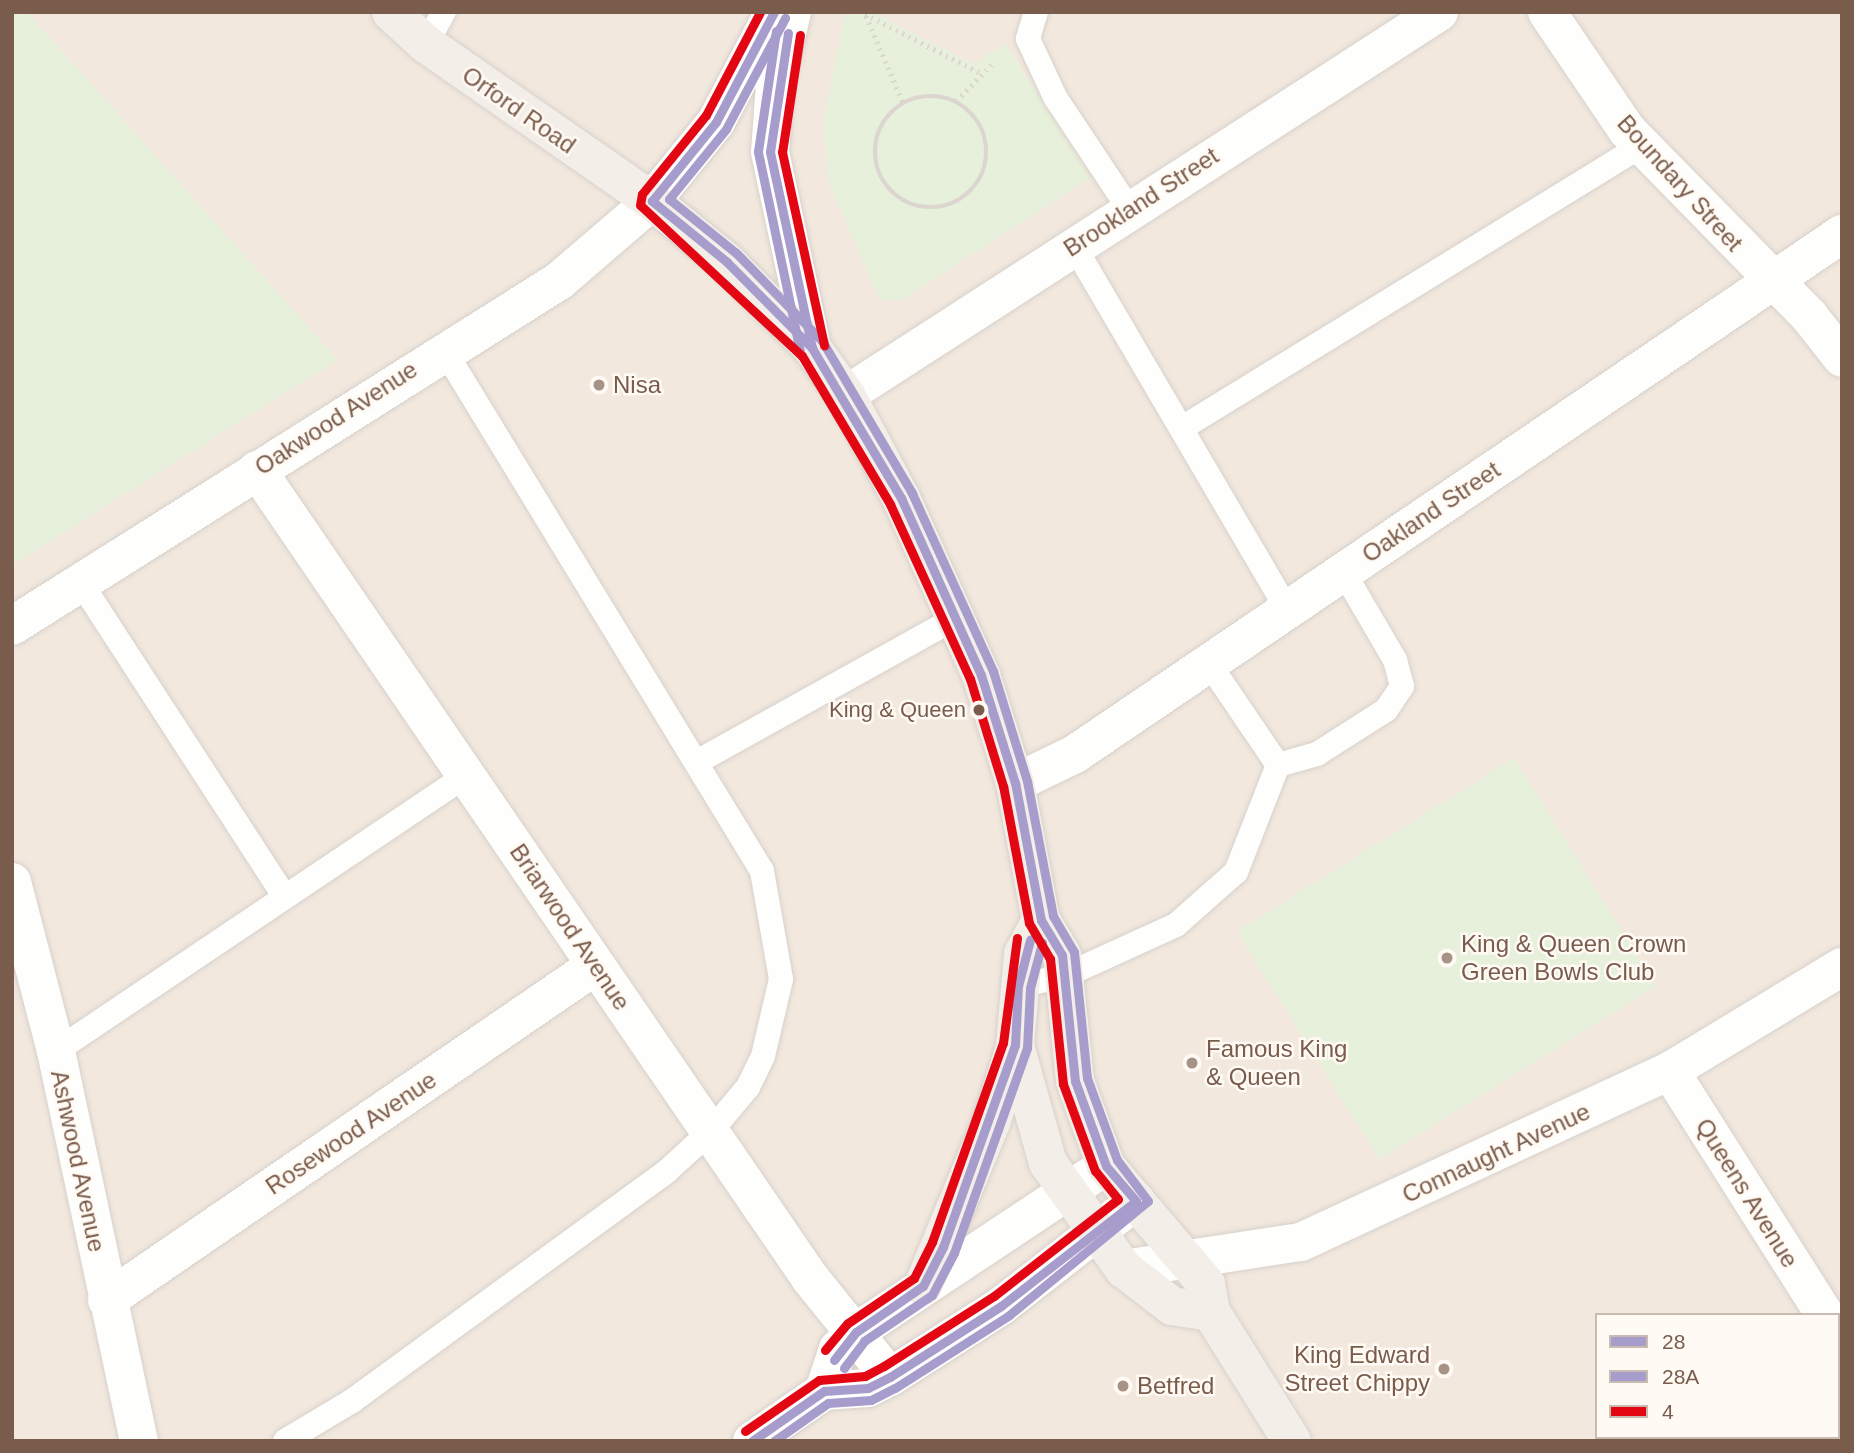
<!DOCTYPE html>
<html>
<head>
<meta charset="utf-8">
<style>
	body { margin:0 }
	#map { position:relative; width:1854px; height:1453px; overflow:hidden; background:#f9f5f0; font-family:Helvetica,sans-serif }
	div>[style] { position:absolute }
	.residential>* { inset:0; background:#f2e8de }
	.green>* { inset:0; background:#e7f0db; transform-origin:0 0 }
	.path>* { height:4.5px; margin-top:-2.25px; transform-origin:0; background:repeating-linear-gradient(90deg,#dcd5d0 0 2px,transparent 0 7px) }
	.path>.ring { margin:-2.25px; padding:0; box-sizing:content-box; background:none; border:4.5px solid #dcd5d0; border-radius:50% }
	.roads { filter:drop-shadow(0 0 2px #d7d1cb) drop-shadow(0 0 2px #d7d1cb) }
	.lane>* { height:24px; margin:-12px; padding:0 12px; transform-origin:12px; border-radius:12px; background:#fefefd }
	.street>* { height:38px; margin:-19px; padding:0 19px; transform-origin:19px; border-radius:19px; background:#fefefd }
	.secondary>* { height:38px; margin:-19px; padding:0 19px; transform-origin:19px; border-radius:19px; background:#fefefd }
	.primary>* { height:38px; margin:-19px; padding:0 19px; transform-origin:19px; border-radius:19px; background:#f3eee8 }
	.bus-1>* { height:9px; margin:-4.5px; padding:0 4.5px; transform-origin:4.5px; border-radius:4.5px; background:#a69dcd }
	.bus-2>* { height:9px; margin:-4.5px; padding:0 4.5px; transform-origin:4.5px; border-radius:4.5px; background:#a69dcd }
	.bus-3>* { height:9px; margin:-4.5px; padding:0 4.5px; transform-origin:4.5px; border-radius:4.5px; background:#e30613 }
	.dots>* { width:19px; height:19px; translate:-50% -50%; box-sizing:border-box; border:4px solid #fffaf3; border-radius:50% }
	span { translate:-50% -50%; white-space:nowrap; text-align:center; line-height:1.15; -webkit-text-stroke:5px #fffaf3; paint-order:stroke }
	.bus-label { font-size:22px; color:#7a5c4d }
	.right { translate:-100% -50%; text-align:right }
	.street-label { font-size:24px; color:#7a5c4d }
	.poi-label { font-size:24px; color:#7a5c4d }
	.left { translate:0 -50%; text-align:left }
	.frame { position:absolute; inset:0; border:14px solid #7a5c4d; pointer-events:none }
	.legend { position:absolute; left:1595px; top:1313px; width:245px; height:126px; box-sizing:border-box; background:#fffaf3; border:2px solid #cabbb1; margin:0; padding:9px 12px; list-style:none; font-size:21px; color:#7a5c4d }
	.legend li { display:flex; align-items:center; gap:14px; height:35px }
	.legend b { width:35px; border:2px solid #cabbb1 }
</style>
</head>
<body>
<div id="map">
	<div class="residential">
		<div style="clip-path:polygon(evenodd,12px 12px,1842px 12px,1842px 1441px,12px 1441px,12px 12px,1597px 1315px,1838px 1315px,1838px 1437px,1597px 1437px,1597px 1315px)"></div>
	</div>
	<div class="green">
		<div style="clip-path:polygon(12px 12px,27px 12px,338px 360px,12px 565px)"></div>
		<div style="clip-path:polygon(845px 12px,872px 12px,974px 64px,1005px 43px,1090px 178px,902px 300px,880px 301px,829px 183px,823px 124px)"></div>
		<div style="left:1514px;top:758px;width:269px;height:327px;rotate:58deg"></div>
	</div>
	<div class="path">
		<div style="left:865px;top:14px;width:130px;rotate:27deg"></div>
		<div style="left:866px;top:16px;width:94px;rotate:66.7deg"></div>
		<div class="ring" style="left:875px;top:96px;width:107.5px;height:107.5px"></div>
		<div style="left:956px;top:101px;width:54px;rotate:-45.7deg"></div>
	</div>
	<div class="roads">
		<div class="lane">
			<div style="left:1036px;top:12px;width:28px;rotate:107deg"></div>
			<div style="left:1028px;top:39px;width:64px;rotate:65deg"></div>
			<div style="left:1055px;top:97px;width:134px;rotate:56.5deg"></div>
			<div style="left:426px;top:44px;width:37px;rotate:-61deg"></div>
			<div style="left:1074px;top:246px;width:420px;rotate:59.6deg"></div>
			<div style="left:1182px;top:428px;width:539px;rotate:-31.57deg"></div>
			<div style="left:81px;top:583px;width:371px;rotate:57deg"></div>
			<div style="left:1208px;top:662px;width:125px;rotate:55.8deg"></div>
			<div style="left:1278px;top:765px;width:41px;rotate:-15.8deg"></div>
			<div style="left:1317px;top:754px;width:82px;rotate:-32.5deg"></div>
			<div style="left:1386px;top:710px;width:29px;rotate:-56deg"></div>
			<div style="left:1402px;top:686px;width:27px;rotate:-105deg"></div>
			<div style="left:1395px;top:660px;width:103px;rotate:-120.3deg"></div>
			<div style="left:697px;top:762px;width:298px;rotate:-29.1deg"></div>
			<div style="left:1018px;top:986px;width:47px;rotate:-12.3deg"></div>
			<div style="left:1064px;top:976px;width:123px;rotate:-24.5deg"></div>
			<div style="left:1176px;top:925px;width:80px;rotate:-41.5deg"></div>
			<div style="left:1236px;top:872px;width:115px;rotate:-68.6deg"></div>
			<div style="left:56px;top:1051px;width:495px;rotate:-33.9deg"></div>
			<div style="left:285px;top:1441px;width:78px;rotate:-30.8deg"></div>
			<div style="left:352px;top:1401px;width:389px;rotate:-36.1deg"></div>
			<div style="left:666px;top:1172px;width:62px;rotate:-42.4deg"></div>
			<div style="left:712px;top:1130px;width:56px;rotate:-50.1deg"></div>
			<div style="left:748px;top:1087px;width:34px;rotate:-64deg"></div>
			<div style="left:763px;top:1056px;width:79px;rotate:-76.8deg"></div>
			<div style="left:781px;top:979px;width:110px;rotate:-100deg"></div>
			<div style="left:762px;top:871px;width:613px;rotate:-121.38deg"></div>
		</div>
		<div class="street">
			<div style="left:1547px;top:12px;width:143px;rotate:55.9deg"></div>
			<div style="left:1627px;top:130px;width:260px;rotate:45.6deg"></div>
			<div style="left:1809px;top:316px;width:53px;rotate:51.8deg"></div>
			<div style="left:846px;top:395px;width:706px;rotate:-32.86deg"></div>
			<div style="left:257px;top:470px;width:979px;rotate:55.61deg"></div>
			<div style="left:810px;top:1278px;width:127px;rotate:51.1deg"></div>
			<div style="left:12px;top:626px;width:647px;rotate:-32.24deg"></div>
			<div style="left:559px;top:281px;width:123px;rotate:-40.7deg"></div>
			<div style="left:1015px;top:783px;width:67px;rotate:-25.8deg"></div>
			<div style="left:1075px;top:754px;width:927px;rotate:-34.14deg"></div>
			<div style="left:12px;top:882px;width:175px;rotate:75.4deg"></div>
			<div style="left:56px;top:1051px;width:399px;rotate:78deg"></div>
			<div style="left:1670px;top:1071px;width:289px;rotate:57.6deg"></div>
			<div style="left:1124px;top:1269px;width:179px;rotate:-8.7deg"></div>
			<div style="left:1301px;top:1242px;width:407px;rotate:-24.9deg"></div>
			<div style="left:1670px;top:1071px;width:201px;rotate:-31.2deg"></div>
			<div style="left:107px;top:1300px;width:591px;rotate:-34.39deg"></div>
		</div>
		<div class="secondary">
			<div style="left:792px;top:12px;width:74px;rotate:103.3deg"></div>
			<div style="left:775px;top:84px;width:68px;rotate:94.2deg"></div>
			<div style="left:770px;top:152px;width:200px;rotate:77.9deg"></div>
			<div style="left:652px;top:201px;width:102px;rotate:-51deg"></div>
			<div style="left:716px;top:122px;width:124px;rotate:-62.2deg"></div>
			<div style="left:824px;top:1391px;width:44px;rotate:-71.6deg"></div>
			<div style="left:838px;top:1349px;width:25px;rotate:-43deg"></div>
			<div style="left:856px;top:1332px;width:300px;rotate:-33.6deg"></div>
			<div style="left:752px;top:1441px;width:88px;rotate:-34.8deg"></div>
			<div style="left:824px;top:1391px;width:44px;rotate:-3.9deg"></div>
			<div style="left:868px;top:1388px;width:25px;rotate:-27deg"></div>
			<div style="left:890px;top:1377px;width:132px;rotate:-32.6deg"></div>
			<div style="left:1001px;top:1306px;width:171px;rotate:-37.9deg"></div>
		</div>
		<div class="primary">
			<div style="left:391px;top:12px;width:47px;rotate:42.4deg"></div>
			<div style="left:426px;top:44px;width:275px;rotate:34.8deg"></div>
			<div style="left:652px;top:201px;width:97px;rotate:39.1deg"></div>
			<div style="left:727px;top:262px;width:121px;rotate:45.3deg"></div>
			<div style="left:812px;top:348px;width:58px;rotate:54.1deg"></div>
			<div style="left:846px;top:395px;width:117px;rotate:61.9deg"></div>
			<div style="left:901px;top:498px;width:194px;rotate:65.7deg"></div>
			<div style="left:981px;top:675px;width:113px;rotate:72.5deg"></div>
			<div style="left:1015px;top:783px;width:139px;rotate:79.3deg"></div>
			<div style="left:1041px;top:920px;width:41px;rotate:59deg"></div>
			<div style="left:1062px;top:955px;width:127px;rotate:84.1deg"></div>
			<div style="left:1075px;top:1081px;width:90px;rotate:70deg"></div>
			<div style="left:1106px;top:1166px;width:155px;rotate:49.7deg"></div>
			<div style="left:1206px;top:1284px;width:28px;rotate:80deg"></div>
			<div style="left:1211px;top:1312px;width:152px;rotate:57.9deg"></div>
			<div style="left:1041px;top:920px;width:38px;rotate:118deg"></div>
			<div style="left:1023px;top:954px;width:91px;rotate:95deg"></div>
			<div style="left:1015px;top:1045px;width:123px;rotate:74.4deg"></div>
			<div style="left:1048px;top:1163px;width:130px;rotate:54.4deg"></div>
			<div style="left:1124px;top:1269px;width:61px;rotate:37.6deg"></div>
			<div style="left:1172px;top:1306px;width:39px;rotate:9deg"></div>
			<div style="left:923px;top:1286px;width:177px;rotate:-67.4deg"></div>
			<div style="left:991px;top:1123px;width:77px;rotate:-72.5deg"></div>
		</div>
	</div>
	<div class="bus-1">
		<div style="left:788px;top:33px;width:120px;rotate:98.6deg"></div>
		<div style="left:770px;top:152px;width:200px;rotate:77.9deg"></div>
		<div style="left:834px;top:1360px;width:36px;rotate:-52deg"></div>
		<div style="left:856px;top:1332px;width:81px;rotate:-34.5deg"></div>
		<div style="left:923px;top:1286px;width:44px;rotate:-62.9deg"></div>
		<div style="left:943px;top:1247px;width:214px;rotate:-70.4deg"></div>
		<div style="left:1015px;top:1045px;width:59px;rotate:-87.1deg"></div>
		<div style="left:1018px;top:986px;width:48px;rotate:-75.4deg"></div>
		<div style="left:752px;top:1441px;width:88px;rotate:-34.8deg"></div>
		<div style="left:824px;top:1391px;width:44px;rotate:-3.9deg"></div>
		<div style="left:868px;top:1388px;width:25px;rotate:-27deg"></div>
		<div style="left:890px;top:1377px;width:132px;rotate:-32.6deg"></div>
		<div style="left:1001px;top:1306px;width:171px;rotate:-37.9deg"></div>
		<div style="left:1136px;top:1201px;width:46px;rotate:-130.6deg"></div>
		<div style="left:1106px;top:1166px;width:90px;rotate:-110deg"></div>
		<div style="left:1075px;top:1081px;width:127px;rotate:-95.9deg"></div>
		<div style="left:1062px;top:955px;width:41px;rotate:-121deg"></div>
		<div style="left:1041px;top:920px;width:139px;rotate:-100.7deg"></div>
		<div style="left:1015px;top:783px;width:113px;rotate:-107.5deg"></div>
		<div style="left:981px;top:675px;width:194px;rotate:-114.3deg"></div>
		<div style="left:901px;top:498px;width:174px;rotate:-120.7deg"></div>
		<div style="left:812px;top:348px;width:121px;rotate:-134.7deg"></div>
		<div style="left:727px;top:262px;width:97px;rotate:-140.9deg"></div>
		<div style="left:652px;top:201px;width:102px;rotate:-51deg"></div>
		<div style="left:716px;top:122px;width:124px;rotate:-62.2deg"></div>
	</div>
	<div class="bus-2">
		<div style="left:776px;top:31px;width:122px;rotate:98.5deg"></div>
		<div style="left:758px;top:152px;width:203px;rotate:78.1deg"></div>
		<div style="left:844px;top:1368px;width:34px;rotate:-53deg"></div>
		<div style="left:864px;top:1341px;width:82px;rotate:-34.1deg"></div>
		<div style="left:932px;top:1295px;width:47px;rotate:-62.4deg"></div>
		<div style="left:954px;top:1253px;width:218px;rotate:-70.4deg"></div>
		<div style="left:1027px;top:1048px;width:60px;rotate:-87.1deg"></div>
		<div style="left:1030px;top:988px;width:47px;rotate:-75.1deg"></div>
		<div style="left:774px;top:1441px;width:66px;rotate:-35.1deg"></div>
		<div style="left:828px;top:1403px;width:43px;rotate:-4deg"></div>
		<div style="left:871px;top:1400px;width:27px;rotate:-27deg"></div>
		<div style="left:895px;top:1388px;width:134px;rotate:-32.5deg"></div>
		<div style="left:1008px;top:1316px;width:181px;rotate:-39.4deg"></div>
		<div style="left:1148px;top:1201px;width:51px;rotate:-127.1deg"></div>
		<div style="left:1117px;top:1160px;width:87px;rotate:-110.1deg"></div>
		<div style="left:1087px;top:1078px;width:127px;rotate:-95.9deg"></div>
		<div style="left:1074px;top:952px;width:42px;rotate:-120.3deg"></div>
		<div style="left:1053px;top:916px;width:137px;rotate:-100.9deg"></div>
		<div style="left:1027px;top:781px;width:115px;rotate:-107.2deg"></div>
		<div style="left:993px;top:671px;width:196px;rotate:-114.5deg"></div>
		<div style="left:912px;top:493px;width:177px;rotate:-120.6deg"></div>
		<div style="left:822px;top:341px;width:123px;rotate:-134.3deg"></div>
		<div style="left:736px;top:253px;width:86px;rotate:-141.1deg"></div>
		<div style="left:669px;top:199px;width:90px;rotate:-50.8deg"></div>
		<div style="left:726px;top:129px;width:126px;rotate:-62deg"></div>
	</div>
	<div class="bus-3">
		<div style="left:800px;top:35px;width:118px;rotate:98.7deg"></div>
		<div style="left:782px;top:152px;width:198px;rotate:77.7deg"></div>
		<div style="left:825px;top:1350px;width:35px;rotate:-50deg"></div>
		<div style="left:848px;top:1323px;width:80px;rotate:-34.3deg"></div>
		<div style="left:914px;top:1278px;width:40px;rotate:-63.4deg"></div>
		<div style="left:932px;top:1242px;width:211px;rotate:-70.4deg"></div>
		<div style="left:1003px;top:1043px;width:106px;rotate:-82.4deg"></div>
		<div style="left:745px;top:1431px;width:90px;rotate:-34.6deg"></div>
		<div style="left:819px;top:1380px;width:46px;rotate:-5deg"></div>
		<div style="left:865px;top:1376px;width:21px;rotate:-28deg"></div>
		<div style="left:884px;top:1366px;width:130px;rotate:-32.5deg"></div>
		<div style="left:994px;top:1296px;width:157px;rotate:-38deg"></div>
		<div style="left:1118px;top:1199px;width:36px;rotate:-129deg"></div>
		<div style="left:1095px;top:1171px;width:93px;rotate:-110.2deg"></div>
		<div style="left:1063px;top:1084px;width:126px;rotate:-95.9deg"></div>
		<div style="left:1050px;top:959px;width:42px;rotate:-120.3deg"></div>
		<div style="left:1029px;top:923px;width:139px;rotate:-100.7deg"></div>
		<div style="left:1003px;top:786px;width:112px;rotate:-107.1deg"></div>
		<div style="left:970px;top:679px;width:192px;rotate:-114.6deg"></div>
		<div style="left:890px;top:504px;width:172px;rotate:-120.7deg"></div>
		<div style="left:802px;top:356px;width:221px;rotate:-137deg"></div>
		<div style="left:640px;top:205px;width:11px;rotate:-80deg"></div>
		<div style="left:642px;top:194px;width:102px;rotate:-51deg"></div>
		<div style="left:706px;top:115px;width:116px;rotate:-62.3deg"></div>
	</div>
	<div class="dots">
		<div style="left:599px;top:385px;background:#a69286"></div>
		<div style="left:979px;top:710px;background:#7a5c4d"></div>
		<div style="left:1447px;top:958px;background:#a69286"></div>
		<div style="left:1192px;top:1063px;background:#a69286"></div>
		<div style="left:1444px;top:1369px;background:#a69286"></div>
		<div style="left:1123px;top:1386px;background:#a69286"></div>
	</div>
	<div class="bus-label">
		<span class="right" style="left:966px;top:710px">King &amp; Queen</span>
	</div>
	<div class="street-label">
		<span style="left:519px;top:110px;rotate:35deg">Orford Road</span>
		<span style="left:1680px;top:183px;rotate:48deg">Boundary Street</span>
		<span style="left:1141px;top:202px;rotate:-33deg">Brookland Street</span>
		<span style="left:336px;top:418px;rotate:-33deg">Oakwood Avenue</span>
		<span style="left:1431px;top:512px;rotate:-34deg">Oakland Street</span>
		<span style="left:570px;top:927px;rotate:56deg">Briarwood Avenue</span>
		<span style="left:351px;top:1133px;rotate:-34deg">Rosewood Avenue</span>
		<span style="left:1496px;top:1153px;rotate:-25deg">Connaught Avenue</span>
		<span style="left:78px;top:1161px;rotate:78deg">Ashwood Avenue</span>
		<span style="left:1747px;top:1193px;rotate:58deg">Queens Avenue</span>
	</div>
	<div class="poi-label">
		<span class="left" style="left:613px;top:385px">Nisa</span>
		<span class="left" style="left:1461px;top:958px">King &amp; Queen Crown<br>Green Bowls Club</span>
		<span class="left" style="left:1206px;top:1063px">Famous King<br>&amp; Queen</span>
		<span class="right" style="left:1430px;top:1369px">King Edward<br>Street Chippy</span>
		<span class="left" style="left:1137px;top:1386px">Betfred</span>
	</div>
	<div class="frame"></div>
	<ul class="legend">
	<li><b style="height:9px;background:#a69dcd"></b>28</li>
	<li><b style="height:9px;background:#a69dcd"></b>28A</li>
	<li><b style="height:9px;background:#e30613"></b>4</li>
	</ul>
</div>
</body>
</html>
